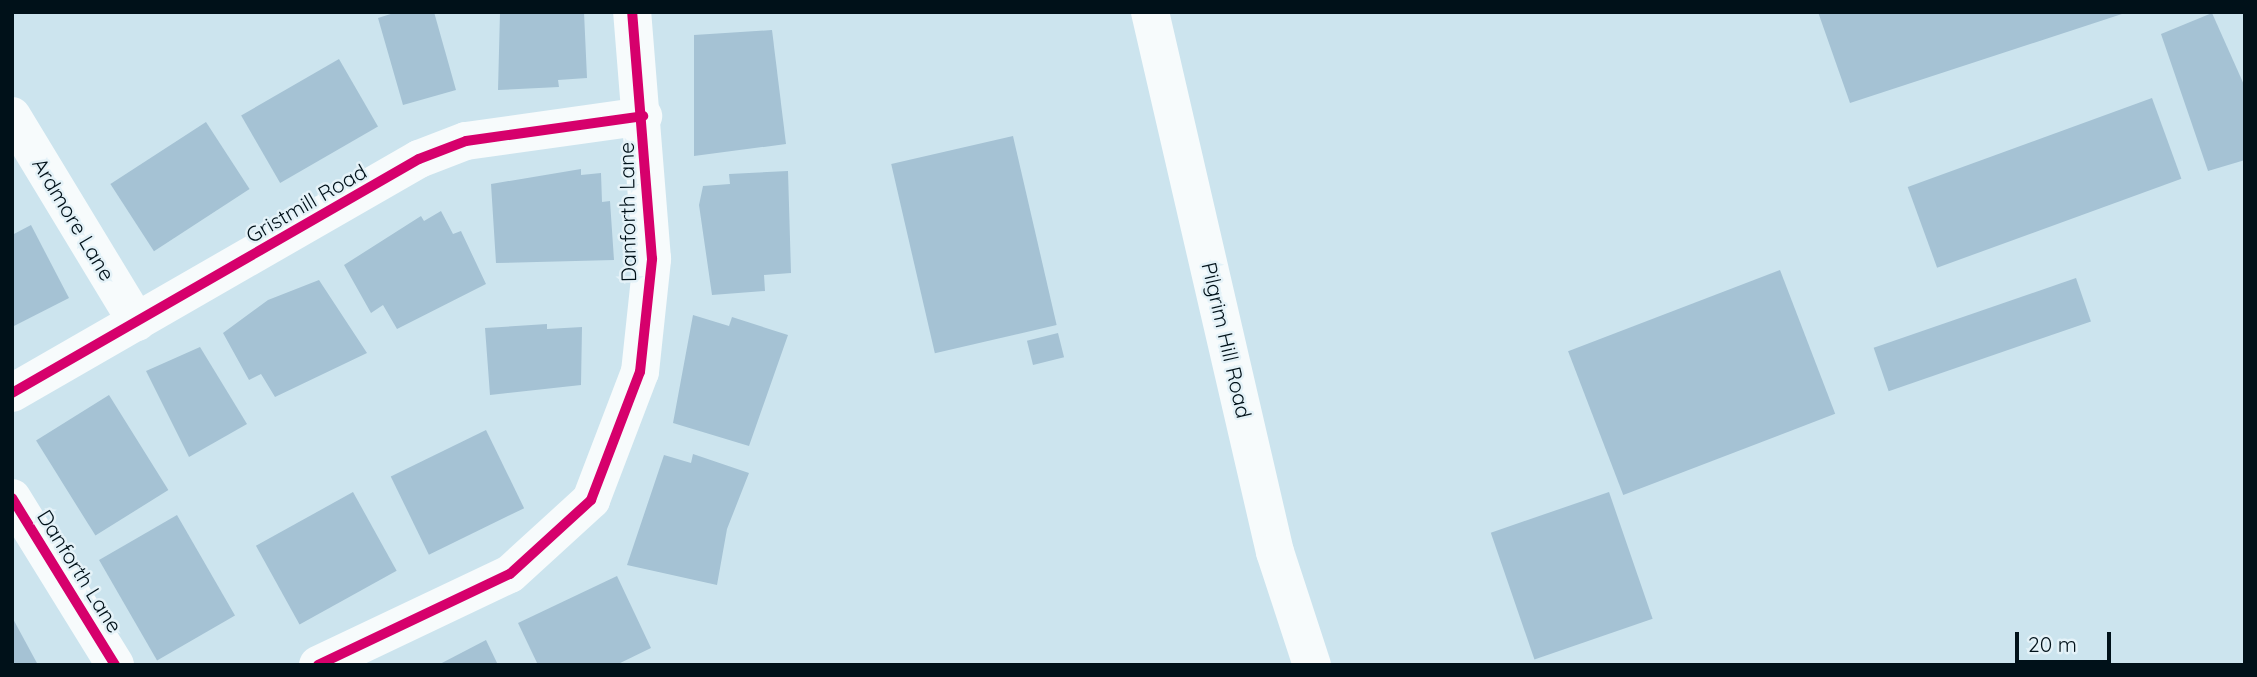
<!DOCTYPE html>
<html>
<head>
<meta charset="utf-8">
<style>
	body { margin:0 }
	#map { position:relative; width:2257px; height:677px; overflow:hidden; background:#cce4ee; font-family:Quicksand,sans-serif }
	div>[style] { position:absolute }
	.building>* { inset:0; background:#a5c2d4; transform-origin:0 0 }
	.minor>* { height:38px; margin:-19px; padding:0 19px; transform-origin:19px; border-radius:19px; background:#f7fbfc }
	.major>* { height:38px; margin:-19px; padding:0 19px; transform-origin:19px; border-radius:19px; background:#f7fbfc }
	.cycleway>* { height:10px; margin:-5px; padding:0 5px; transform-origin:5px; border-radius:5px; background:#d6006c }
	span { translate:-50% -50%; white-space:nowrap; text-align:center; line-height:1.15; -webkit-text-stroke:5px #e4f2f8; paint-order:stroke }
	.street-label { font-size:21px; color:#001119 }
	.frame { position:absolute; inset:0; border:14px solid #001119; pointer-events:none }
	.scale { position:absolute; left:2015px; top:632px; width:96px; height:32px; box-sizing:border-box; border:4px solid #001119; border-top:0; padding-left:9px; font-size:21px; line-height:24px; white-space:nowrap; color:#001119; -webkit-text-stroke:5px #e4f2f8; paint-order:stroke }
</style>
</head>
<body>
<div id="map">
	<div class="building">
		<div style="clip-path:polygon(397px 12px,434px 12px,456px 90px,403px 105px,378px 18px)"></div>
		<div style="clip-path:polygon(500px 12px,584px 12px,587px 78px,558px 80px,559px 87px,498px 90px)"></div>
		<div style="clip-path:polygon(1818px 12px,2125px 12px,2125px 13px,1850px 103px)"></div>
		<div style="clip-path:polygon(2212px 13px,2245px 87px,2245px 160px,2208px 171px,2161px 34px)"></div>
		<div style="clip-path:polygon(772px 30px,786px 144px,694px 156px,694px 35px)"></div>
		<div style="left:339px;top:59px;width:78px;height:113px;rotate:60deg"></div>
		<div style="left:2152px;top:98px;width:86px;height:260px;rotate:70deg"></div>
		<div style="left:206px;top:122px;width:80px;height:114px;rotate:57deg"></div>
		<div style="left:1013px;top:136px;width:194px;height:125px;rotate:77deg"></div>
		<div style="clip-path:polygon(581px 169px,581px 175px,601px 173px,602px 202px,610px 201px,614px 260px,496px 263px,491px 184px)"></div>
		<div style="clip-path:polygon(788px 171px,791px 273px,764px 275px,765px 291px,712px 295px,699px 205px,703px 186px,730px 184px,729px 174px)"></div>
		<div style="clip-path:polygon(441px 211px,453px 234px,461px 231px,486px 284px,397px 329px,383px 305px,371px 313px,344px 265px,421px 216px,424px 221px)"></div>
		<div style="clip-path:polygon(31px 225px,69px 298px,12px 327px,12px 235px)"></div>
		<div style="left:1780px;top:270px;width:154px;height:227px;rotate:69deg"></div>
		<div style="left:2076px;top:278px;width:46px;height:214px;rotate:71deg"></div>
		<div style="clip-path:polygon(319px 280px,367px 353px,275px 397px,261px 374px,249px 380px,223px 333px,268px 300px)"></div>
		<div style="clip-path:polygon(693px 315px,729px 326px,732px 317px,788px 335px,749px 446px,673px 423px)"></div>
		<div style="clip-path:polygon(547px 324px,547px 329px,582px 327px,581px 385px,490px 395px,485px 328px)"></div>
		<div style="left:1058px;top:333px;width:25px;height:32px;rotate:76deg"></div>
		<div style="clip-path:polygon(200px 347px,247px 424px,189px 457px,146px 371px)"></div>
		<div style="left:109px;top:395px;width:112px;height:86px;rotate:58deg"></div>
		<div style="left:486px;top:430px;width:87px;height:106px;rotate:64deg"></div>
		<div style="clip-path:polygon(693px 454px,749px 473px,727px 529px,717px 585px,627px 565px,664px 455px,691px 463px)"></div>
		<div style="left:353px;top:492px;width:90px;height:111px;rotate:61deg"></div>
		<div style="left:1609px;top:492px;width:134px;height:125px;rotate:71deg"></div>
		<div style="left:177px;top:515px;width:116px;height:90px;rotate:60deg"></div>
		<div style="clip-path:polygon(617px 576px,651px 648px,616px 665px,538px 665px,518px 623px)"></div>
		<div style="clip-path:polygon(12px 617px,38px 665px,12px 665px)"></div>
		<div style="clip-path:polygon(486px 640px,498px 665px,438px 665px)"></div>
	</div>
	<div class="minor">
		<div style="left:12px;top:116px;width:241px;rotate:58.8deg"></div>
		<div style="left:12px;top:393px;width:469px;rotate:-29.9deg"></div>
		<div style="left:419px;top:159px;width:50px;rotate:-21deg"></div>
		<div style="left:466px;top:141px;width:179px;rotate:-8deg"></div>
		<div style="left:12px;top:498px;width:196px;rotate:58.3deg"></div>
		<div style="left:318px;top:665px;width:212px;rotate:-25.4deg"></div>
		<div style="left:510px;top:574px;width:110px;rotate:-42.4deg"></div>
		<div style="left:591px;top:500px;width:137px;rotate:-69.1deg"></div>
		<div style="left:640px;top:372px;width:114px;rotate:-83.9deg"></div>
		<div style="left:652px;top:259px;width:248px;rotate:-94.6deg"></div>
	</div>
	<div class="major">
		<div style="left:1150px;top:12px;width:554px;rotate:76.97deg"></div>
		<div style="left:1275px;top:552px;width:119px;rotate:71.9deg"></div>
	</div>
	<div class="cycleway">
		<div style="left:12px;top:393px;width:469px;rotate:-29.9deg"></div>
		<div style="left:419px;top:159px;width:50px;rotate:-21deg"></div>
		<div style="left:466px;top:141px;width:179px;rotate:-8deg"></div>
		<div style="left:12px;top:498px;width:196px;rotate:58.3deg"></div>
		<div style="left:318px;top:665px;width:212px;rotate:-25.4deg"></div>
		<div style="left:510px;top:574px;width:110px;rotate:-42.4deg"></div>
		<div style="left:591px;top:500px;width:137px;rotate:-69.1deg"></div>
		<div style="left:640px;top:372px;width:114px;rotate:-83.9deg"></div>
		<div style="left:652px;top:259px;width:248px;rotate:-94.6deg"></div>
	</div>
	<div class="street-label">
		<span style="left:306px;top:203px;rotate:-30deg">Gristmill Road</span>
		<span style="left:627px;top:212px;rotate:-91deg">Danforth Lane</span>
		<span style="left:74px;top:219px;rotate:59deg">Ardmore Lane</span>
		<span style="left:1227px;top:340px;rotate:77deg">Pilgrim Hill Road</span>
		<span style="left:80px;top:571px;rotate:58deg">Danforth Lane</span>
	</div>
	<div class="frame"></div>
	<div class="scale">20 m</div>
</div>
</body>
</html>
